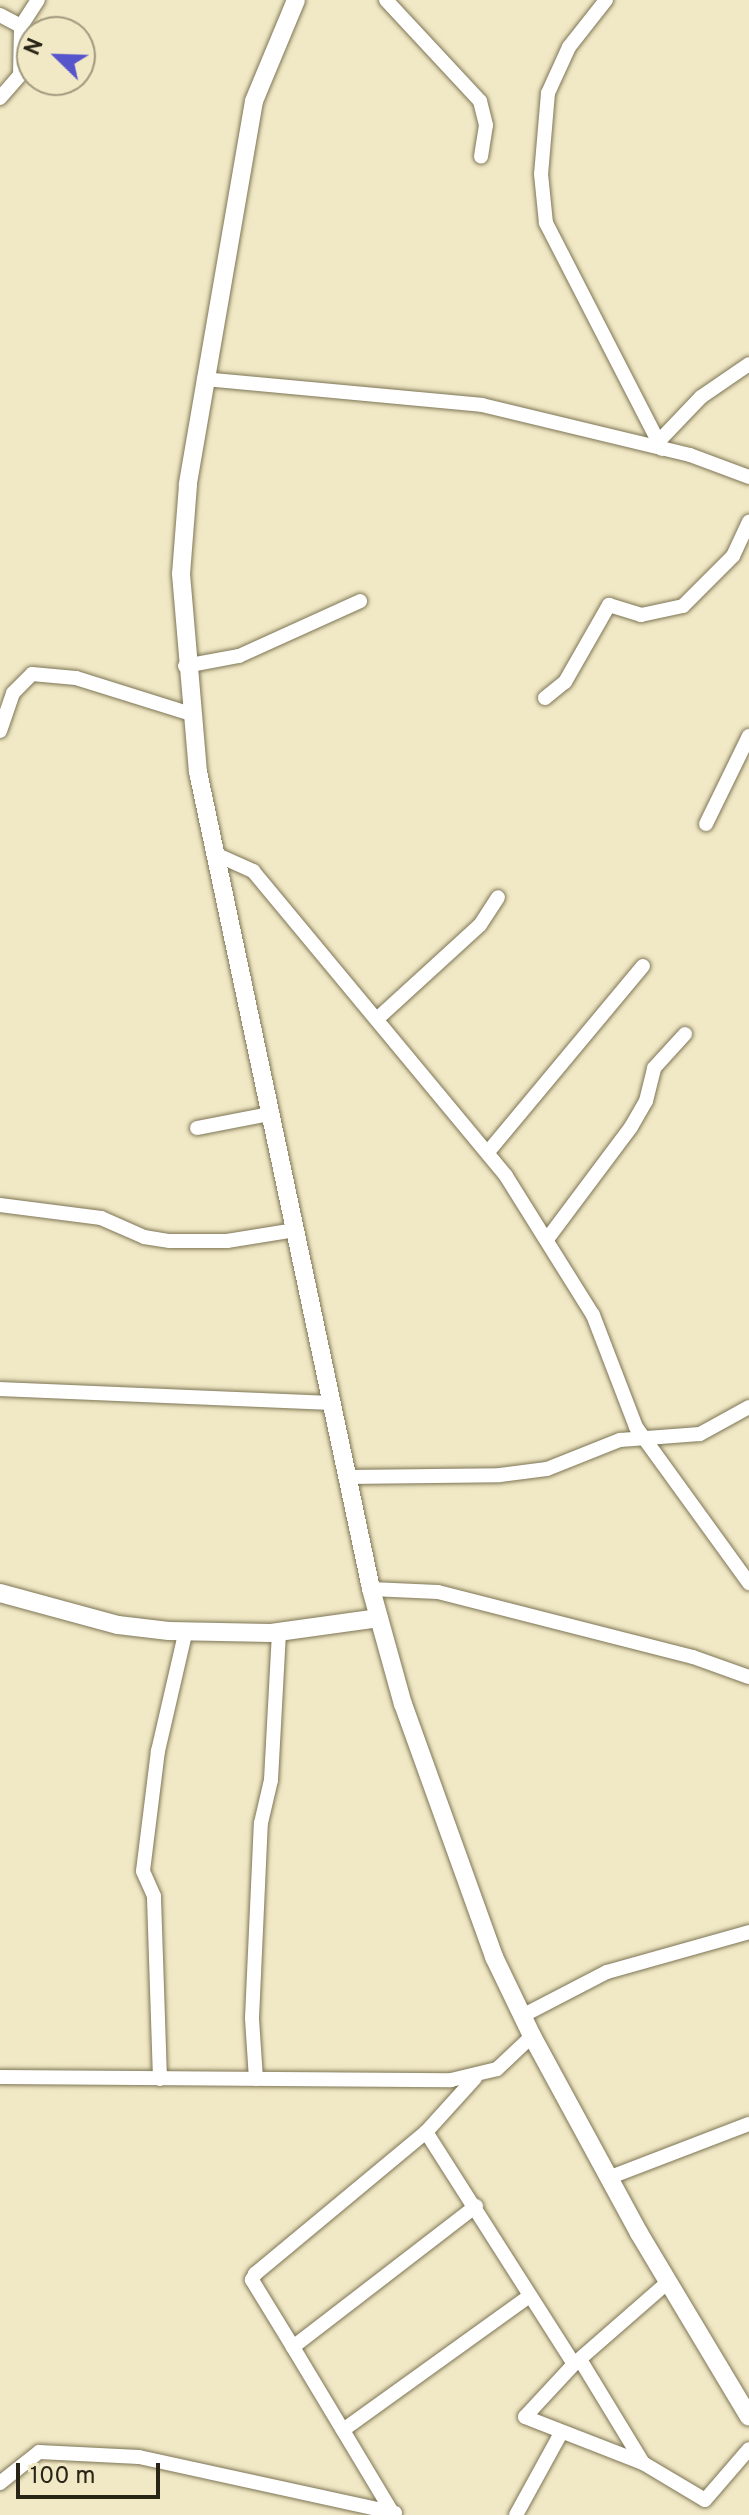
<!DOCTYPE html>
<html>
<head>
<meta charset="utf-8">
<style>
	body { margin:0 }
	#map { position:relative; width:749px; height:2515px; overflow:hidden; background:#f1e8c5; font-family:Overpass,sans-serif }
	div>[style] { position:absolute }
	.roads { filter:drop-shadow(0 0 2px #7d7555) drop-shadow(0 0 2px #7d7555) }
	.minor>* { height:14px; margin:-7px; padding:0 7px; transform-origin:7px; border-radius:7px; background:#fff }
	.major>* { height:18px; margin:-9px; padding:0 9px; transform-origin:9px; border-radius:9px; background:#fff }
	span { translate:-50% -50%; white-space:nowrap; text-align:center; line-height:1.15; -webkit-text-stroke:6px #f1e8c5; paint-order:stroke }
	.north { position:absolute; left:16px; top:16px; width:80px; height:80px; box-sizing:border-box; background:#f1e8c5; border:2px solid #a19a7f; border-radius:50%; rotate:293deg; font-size:22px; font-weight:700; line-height:32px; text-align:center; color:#282517 }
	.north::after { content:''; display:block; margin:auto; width:28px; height:36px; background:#5655cc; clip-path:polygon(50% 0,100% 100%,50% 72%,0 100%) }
	.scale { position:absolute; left:16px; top:2463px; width:144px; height:36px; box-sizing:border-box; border:4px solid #282517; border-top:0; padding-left:10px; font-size:24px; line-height:28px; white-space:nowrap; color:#282517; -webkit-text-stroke:6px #f1e8c5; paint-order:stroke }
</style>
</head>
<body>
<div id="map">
	<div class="roads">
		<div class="minor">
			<div style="left:386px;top:0;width:138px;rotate:47.1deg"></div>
			<div style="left:480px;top:101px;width:25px;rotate:76deg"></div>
			<div style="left:486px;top:125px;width:32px;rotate:99deg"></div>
			<div style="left:606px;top:0;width:60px;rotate:128.2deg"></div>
			<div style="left:569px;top:47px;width:51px;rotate:114.5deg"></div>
			<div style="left:548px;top:93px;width:81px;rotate:94.9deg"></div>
			<div style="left:541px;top:174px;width:49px;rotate:84.2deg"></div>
			<div style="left:546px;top:223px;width:254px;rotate:62.8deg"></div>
			<div style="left:0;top:15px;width:24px;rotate:28deg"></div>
			<div style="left:21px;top:26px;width:31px;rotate:-57deg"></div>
			<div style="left:0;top:98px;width:30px;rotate:-49deg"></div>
			<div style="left:20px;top:75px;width:49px;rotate:-88.8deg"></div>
			<div style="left:204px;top:379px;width:279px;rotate:5.3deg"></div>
			<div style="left:482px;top:405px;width:214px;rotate:13.5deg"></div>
			<div style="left:690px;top:455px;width:63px;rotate:20.4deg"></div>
			<div style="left:659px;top:441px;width:61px;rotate:-46.3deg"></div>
			<div style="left:701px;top:397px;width:58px;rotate:-34.5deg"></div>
			<div style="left:185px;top:666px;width:55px;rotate:-10.5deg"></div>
			<div style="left:239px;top:656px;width:133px;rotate:-24.4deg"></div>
			<div style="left:545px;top:698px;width:26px;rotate:-39deg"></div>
			<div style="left:565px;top:682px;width:89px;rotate:-60.3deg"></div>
			<div style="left:609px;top:605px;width:34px;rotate:17deg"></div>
			<div style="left:641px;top:615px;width:43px;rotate:-12.1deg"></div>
			<div style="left:683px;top:606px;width:71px;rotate:-45deg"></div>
			<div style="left:733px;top:556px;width:38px;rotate:-65deg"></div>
			<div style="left:0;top:731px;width:40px;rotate:-71.1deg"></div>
			<div style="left:13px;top:693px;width:27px;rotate:-45deg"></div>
			<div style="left:32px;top:674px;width:44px;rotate:5.2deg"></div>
			<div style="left:76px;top:678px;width:121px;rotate:17.4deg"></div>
			<div style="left:706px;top:824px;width:98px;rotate:-64deg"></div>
			<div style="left:215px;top:854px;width:42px;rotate:24.1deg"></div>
			<div style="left:253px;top:871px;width:396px;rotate:50.3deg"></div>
			<div style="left:506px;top:1176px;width:164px;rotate:58deg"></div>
			<div style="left:593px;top:1315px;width:120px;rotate:69deg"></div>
			<div style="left:636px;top:1427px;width:193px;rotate:54.1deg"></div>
			<div style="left:377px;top:1019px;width:139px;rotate:-42.4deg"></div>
			<div style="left:480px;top:925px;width:33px;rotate:-57deg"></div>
			<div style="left:197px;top:1128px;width:74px;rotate:-10.9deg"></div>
			<div style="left:488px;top:1152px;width:242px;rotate:-50.2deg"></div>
			<div style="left:0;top:1205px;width:102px;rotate:7.3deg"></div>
			<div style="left:101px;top:1218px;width:47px;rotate:23.8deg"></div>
			<div style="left:144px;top:1237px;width:26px;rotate:9deg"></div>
			<div style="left:170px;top:1241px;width:57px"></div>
			<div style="left:227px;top:1241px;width:69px;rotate:-9.2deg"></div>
			<div style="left:548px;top:1238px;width:139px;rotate:-53.2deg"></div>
			<div style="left:631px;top:1127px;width:30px;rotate:-60deg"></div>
			<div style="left:646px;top:1101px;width:34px;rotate:-76deg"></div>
			<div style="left:654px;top:1068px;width:46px;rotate:-47.6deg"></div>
			<div style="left:0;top:1389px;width:331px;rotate:2.4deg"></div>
			<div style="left:347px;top:1477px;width:153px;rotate:-0.7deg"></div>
			<div style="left:500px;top:1475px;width:47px;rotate:-7.3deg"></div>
			<div style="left:547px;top:1469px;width:79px;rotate:-21.7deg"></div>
			<div style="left:620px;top:1440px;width:80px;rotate:-4.3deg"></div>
			<div style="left:700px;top:1434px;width:56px;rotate:-28.9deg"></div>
			<div style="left:371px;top:1589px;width:67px;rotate:2.6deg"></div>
			<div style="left:438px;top:1592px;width:263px;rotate:14.3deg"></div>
			<div style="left:693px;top:1657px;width:59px;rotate:19.7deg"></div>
			<div style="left:522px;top:2016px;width:96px;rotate:-27.4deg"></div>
			<div style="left:607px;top:1972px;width:148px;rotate:-15.7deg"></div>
			<div style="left:0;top:2077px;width:451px;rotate:0.4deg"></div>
			<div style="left:451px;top:2080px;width:47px;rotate:-13.4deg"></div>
			<div style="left:497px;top:2069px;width:48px;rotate:-43.3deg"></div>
			<div style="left:160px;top:2079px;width:183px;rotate:-91.9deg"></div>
			<div style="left:154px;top:1896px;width:27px;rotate:-114deg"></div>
			<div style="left:143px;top:1871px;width:121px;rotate:-82.9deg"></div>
			<div style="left:158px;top:1751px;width:124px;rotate:-77deg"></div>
			<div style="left:256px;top:2079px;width:61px;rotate:-93.8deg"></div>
			<div style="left:252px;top:2018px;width:195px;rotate:-87.4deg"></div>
			<div style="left:261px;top:1823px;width:44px;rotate:-76.9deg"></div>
			<div style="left:271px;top:1780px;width:148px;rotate:-86.9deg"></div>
			<div style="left:426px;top:2132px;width:275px;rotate:57.5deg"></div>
			<div style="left:608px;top:2178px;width:151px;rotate:-21deg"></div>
			<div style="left:668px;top:2282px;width:125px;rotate:138.9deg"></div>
			<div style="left:574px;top:2364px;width:72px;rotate:132.8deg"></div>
			<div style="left:525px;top:2417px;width:127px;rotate:21.3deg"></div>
			<div style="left:643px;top:2463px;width:72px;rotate:30.8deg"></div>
			<div style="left:705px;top:2500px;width:67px;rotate:-49.2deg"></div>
			<div style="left:293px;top:2347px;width:79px;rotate:-121.5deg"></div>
			<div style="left:252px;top:2280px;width:7px;rotate:-63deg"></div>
			<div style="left:255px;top:2274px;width:222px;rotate:-39.7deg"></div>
			<div style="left:426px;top:2132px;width:73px;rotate:-47.8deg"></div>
			<div style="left:581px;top:2361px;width:119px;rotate:58.7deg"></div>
			<div style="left:343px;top:2430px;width:228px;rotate:-35.7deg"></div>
			<div style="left:0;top:2483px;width:50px;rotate:-38.5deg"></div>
			<div style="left:39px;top:2452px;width:100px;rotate:2.9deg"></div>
			<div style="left:139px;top:2457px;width:262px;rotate:12.3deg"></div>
			<div style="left:392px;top:2512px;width:192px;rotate:-121deg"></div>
			<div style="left:293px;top:2347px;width:231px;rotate:-37.6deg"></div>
			<div style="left:516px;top:2515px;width:94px;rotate:-61.2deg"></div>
		</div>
		<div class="major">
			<div style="left:296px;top:0;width:109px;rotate:112.6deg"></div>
			<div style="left:254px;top:101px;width:390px;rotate:99.8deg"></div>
			<div style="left:188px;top:485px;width:89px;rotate:94.5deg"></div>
			<div style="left:181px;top:574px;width:199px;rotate:85.1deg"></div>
			<div style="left:198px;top:772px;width:835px;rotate:78.04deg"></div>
			<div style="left:371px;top:1589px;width:119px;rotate:74.5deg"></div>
			<div style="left:403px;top:1704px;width:269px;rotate:70.2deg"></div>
			<div style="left:494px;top:1957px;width:88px;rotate:64.3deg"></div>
			<div style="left:532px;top:2036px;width:224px;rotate:61.5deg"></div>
			<div style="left:639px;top:2233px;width:214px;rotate:59.1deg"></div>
			<div style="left:0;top:1593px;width:122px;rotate:15.2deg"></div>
			<div style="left:118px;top:1625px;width:51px;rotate:6.7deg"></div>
			<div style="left:169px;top:1631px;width:102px;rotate:1.1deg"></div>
			<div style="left:271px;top:1633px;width:109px;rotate:-7.9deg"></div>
		</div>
	</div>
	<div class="north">N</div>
	<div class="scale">100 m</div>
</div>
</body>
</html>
